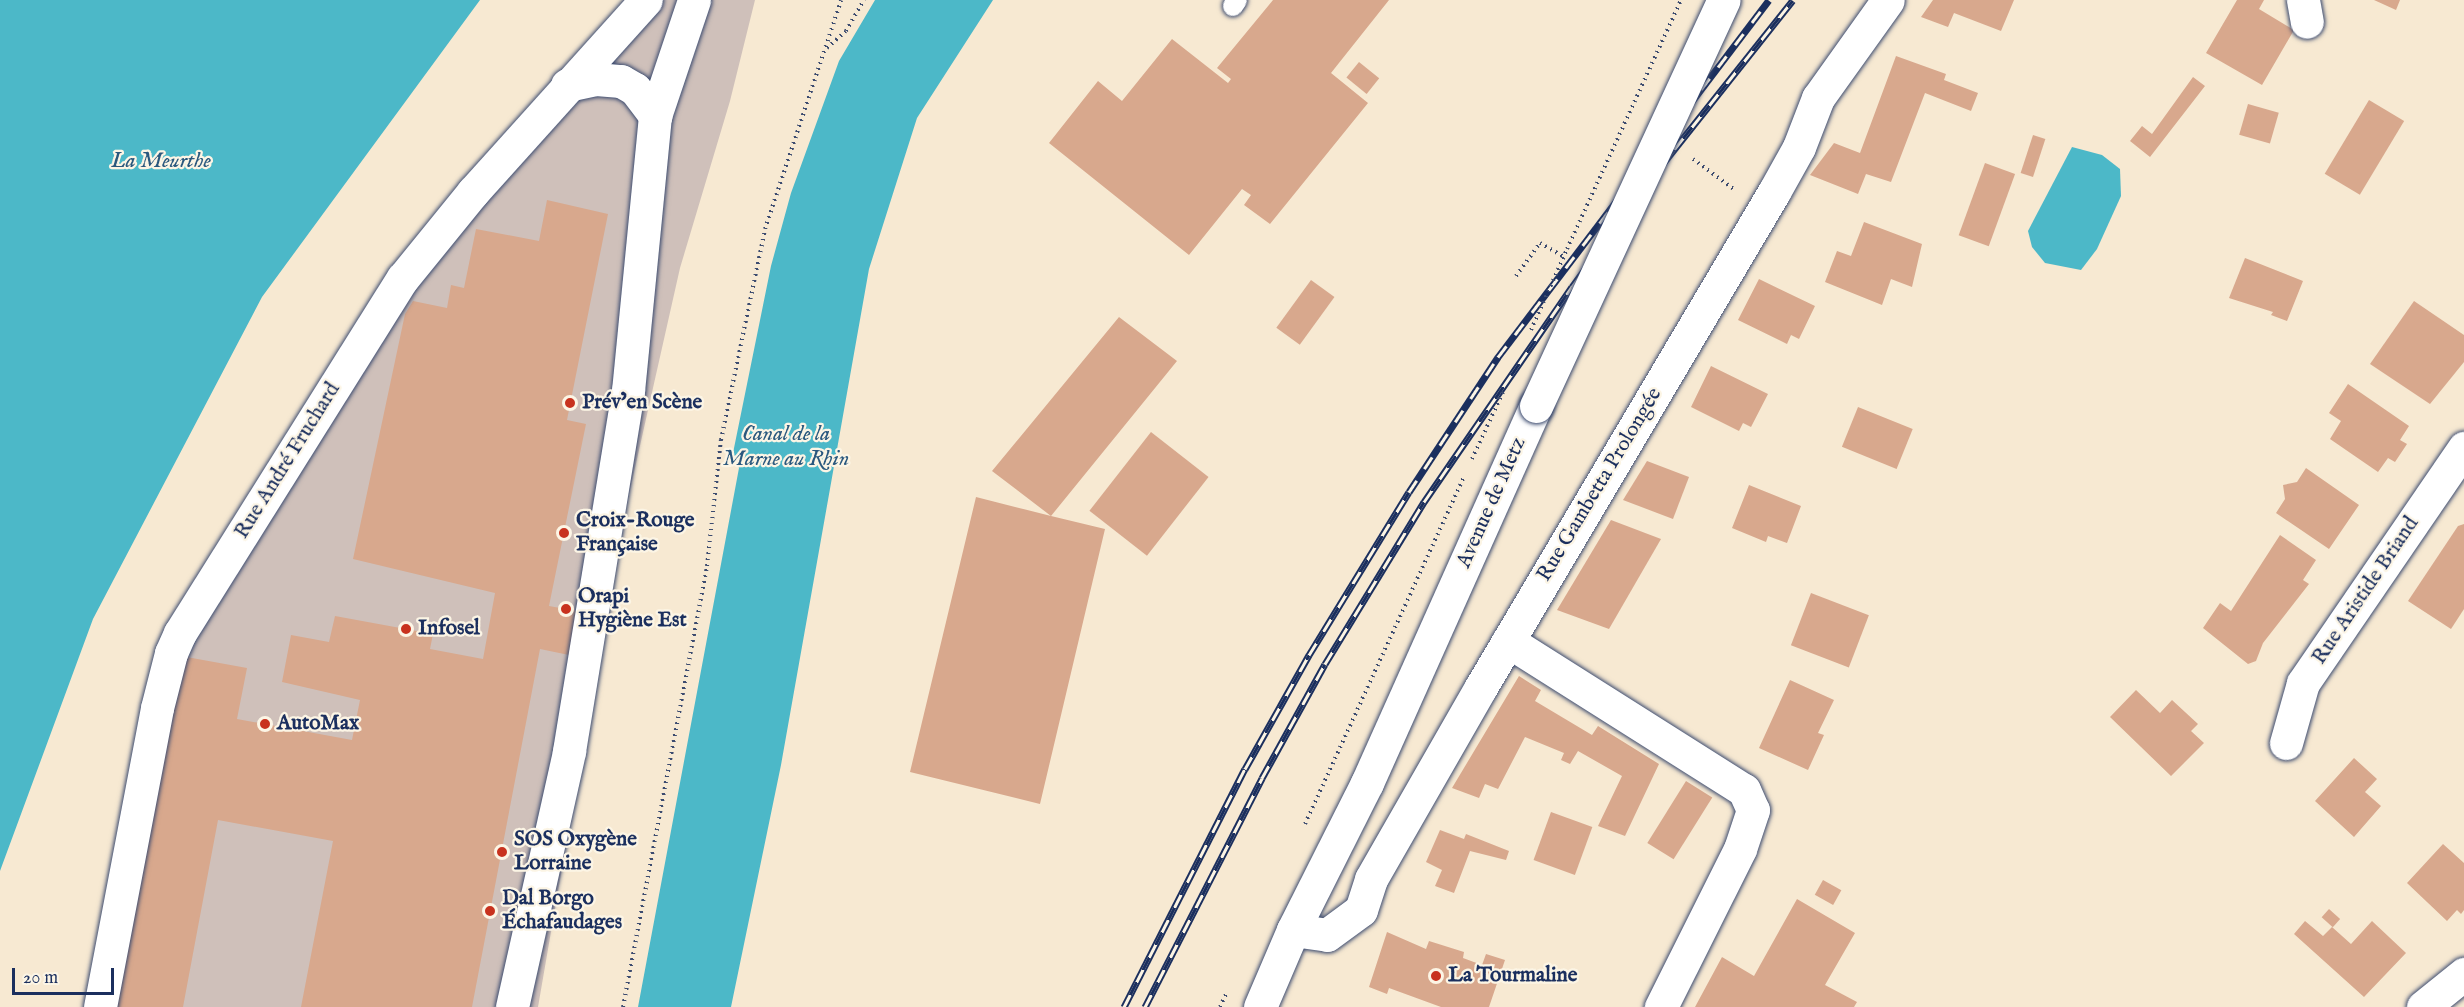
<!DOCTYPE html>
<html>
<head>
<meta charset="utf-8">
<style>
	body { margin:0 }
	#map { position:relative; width:2464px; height:1007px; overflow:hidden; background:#f7e9d2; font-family:"IM FELL English",serif }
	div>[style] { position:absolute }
	.industrial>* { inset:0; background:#cfc0ba }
	.water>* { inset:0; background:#4cb8c8 }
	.building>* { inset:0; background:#d8a88d; transform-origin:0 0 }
	.path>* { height:4px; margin-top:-2px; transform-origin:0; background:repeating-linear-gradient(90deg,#3c4b6f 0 1.5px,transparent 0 6px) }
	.roads { filter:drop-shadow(0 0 2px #3c4b6f) drop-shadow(0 0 2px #3c4b6f) }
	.service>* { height:20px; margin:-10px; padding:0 10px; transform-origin:10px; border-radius:10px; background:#fff }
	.minor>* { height:33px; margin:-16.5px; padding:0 16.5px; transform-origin:16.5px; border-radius:16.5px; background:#fff }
	.secondary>* { height:33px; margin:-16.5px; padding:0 16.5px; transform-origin:16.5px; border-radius:16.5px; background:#fff }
	.rail>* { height:7px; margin-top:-3.5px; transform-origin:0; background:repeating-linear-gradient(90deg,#fcf5e5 0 14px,#1b2f5e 0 28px); box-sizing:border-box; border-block:2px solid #1b2f5e }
	.path-bridge>* { height:4px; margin-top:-2px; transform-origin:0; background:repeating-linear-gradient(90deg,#3c4b6f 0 1.5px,transparent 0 6px) }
	.bridges { filter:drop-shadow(0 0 2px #3c4b6f) drop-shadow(0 0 2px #3c4b6f) }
	.secondary-bridge>* { height:33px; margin:-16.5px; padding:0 16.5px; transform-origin:16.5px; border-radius:16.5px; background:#fff }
	.dots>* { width:16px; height:16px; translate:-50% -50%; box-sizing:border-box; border:3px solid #fcf5e5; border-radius:50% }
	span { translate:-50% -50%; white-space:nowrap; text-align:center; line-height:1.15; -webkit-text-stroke:4.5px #fcf5e5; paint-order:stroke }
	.poi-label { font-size:21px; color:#1b2f5e; font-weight:700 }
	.left { translate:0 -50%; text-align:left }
	.street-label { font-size:21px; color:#1b2f5e }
	.water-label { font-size:22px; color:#2a587e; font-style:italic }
	.scale { position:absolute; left:12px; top:968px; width:102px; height:27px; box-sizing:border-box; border:3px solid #1b2f5e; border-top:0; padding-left:8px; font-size:18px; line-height:21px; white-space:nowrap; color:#1b2f5e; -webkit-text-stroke:4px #fcf5e5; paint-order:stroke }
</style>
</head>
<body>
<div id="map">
	<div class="industrial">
		<div style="clip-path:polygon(629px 0,755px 0,730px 101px,680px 268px,619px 539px,538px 1007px,87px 1007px,158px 654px,397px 266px)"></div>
	</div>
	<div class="water">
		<div style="clip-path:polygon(0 0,480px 0,262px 297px,93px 619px,0 871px)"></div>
		<div style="clip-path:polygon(875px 0,993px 0,917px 118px,869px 269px,781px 765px,731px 1007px,638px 1007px,739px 468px,733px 453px,771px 266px,791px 193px,839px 61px)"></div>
		<div style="clip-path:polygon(2072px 147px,2102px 155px,2120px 169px,2121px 196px,2097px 249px,2081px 270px,2045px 263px,2032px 247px,2028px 231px)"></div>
	</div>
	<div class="building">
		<div style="clip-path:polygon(1273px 0,1389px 0,1331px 73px,1368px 103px,1270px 224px,1244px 205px,1251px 195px,1242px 189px,1189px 255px,1049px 143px,1098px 81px,1122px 101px,1172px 39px,1228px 83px,1231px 79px,1217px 68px)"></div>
		<div style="clip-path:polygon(1933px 0,2014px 0,2001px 31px,1954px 13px,1948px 27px,1921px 17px)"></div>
		<div style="clip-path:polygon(2237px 0,2264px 0,2259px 9px,2294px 30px,2262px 85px,2206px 53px)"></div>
		<div style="clip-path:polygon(2374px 0,2400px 0,2396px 10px)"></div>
		<div style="clip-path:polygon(1896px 56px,1946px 74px,1944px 80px,1978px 93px,1971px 111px,1925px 93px,1891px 182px,1866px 174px,1858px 194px,1810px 175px,1834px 143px,1860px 153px)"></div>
		<div style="left:1359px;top:62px;width:26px;height:20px;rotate:39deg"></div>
		<div style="clip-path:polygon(2193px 77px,2205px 86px,2150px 157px,2130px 141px,2142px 126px,2152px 134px)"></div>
		<div style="left:2369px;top:100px;width:41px;height:86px;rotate:31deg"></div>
		<div style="left:2248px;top:104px;width:32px;height:32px;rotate:16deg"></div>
		<div style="left:2033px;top:135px;width:13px;height:40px;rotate:18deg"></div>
		<div style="left:1985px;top:163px;width:32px;height:77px;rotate:20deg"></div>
		<div style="clip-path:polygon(547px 200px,608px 214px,567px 420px,586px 424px,549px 606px,577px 611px,569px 655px,540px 649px,472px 1007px,301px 1007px,333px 841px,218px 820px,183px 1007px,114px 1007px,181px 656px,247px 668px,237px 719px,352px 740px,360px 700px,282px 682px,291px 635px,329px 642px,335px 616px,433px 634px,430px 649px,483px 659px,495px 593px,353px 559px,405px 314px,413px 301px,447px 308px,451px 285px,464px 288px,476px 229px,539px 241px)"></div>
		<div style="clip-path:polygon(1864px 222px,1922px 244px,1912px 287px,1891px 279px,1882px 305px,1825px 282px,1837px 251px,1851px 256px)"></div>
		<div style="clip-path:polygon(2245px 258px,2303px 281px,2287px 321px,2271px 315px,2273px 312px,2229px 298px)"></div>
		<div style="clip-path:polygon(1759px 279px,1815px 306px,1799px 339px,1791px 335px,1787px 344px,1738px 320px)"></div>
		<div style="left:1311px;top:280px;width:29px;height:59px;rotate:36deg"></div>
		<div style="clip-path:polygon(2414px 301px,2464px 335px,2464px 362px,2430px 404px,2370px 364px)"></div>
		<div style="clip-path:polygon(1119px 317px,1177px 361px,1051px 516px,1105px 529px,1040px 804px,910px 772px,976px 497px,1051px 516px,992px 471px)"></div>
		<div style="clip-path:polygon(1711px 366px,1768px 394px,1751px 427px,1743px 423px,1739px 431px,1691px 407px)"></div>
		<div style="clip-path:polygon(2348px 384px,2409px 426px,2400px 440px,2407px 444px,2395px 462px,2388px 458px,2378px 472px,2330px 439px,2341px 421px,2329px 413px)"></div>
		<div style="left:1858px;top:407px;width:59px;height:43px;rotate:22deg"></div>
		<div style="left:1151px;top:432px;width:73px;height:100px;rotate:38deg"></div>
		<div style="clip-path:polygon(1647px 461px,1689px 477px,1673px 519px,1623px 500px)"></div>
		<div style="clip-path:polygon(2306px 468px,2359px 505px,2329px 549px,2276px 513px,2285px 499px,2283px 485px,2297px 482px)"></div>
		<div style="clip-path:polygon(1749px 485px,1801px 506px,1787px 543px,1768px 536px,1766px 542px,1732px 528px)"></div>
		<div style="clip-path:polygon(1611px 520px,1661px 539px,1609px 629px,1557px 610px)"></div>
		<div style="clip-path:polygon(2464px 524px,2464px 609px,2451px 629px,2408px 601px,2458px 526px)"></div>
		<div style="clip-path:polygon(2280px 535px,2316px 560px,2303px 580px,2309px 584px,2263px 643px,2256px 661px,2248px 664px,2203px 628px,2220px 603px,2231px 611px)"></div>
		<div style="left:1811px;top:593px;width:62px;height:56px;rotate:21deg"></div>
		<div style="clip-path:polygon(1519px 676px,1541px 690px,1535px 701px,1592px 735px,1598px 726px,1659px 764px,1625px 836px,1598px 826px,1622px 776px,1578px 751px,1570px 764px,1561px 760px,1564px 753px,1525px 737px,1498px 789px,1485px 784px,1479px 798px,1452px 788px)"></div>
		<div style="clip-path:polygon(1790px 680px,1834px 700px,1818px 733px,1824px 735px,1808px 770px,1759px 748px)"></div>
		<div style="clip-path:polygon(2136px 690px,2160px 713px,2172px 700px,2198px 724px,2191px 731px,2204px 743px,2171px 776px,2110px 717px)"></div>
		<div style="clip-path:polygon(2354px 758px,2377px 779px,2365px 792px,2381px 806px,2354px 837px,2315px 801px)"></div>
		<div style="left:1686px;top:781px;width:31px;height:73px;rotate:32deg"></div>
		<div style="left:1551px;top:812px;width:44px;height:51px;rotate:20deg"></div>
		<div style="clip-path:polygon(1440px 830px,1464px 839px,1466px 834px,1509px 851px,1506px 860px,1470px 851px,1454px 893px,1435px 886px,1442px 870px,1426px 862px)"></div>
		<div style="clip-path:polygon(2443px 844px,2464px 863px,2464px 910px,2461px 914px,2457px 910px,2447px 921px,2407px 883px)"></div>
		<div style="left:1823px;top:880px;width:21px;height:17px;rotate:29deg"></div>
		<div style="clip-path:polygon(1797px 899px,1855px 933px,1825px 985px,1857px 1002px,1854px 1007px,1695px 1007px,1722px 957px,1754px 976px)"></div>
		<div style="left:2329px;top:909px;width:15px;height:11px;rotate:42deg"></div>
		<div style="clip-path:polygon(2305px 921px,2323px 936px,2332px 927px,2351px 944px,2372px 921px,2406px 953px,2364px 997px,2294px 934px)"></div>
		<div style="clip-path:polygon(1387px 932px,1426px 949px,1429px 941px,1464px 952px,1463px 958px,1482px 965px,1486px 954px,1505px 960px,1489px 1007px,1441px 1007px,1389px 988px,1387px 994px,1369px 987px)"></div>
	</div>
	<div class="path">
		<div style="left:827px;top:48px;width:25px;rotate:-42deg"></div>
		<div style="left:846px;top:31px;width:36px;rotate:-60deg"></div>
		<div style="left:1693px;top:159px;width:52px;rotate:36.4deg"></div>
		<div style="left:1567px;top:249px;width:274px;rotate:-65.4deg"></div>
		<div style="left:1516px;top:276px;width:41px;rotate:-54deg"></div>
		<div style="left:1540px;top:243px;width:28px;rotate:30deg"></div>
		<div style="left:1305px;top:824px;width:383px;rotate:-65.4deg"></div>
		<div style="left:623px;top:1007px;width:449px;rotate:-79.2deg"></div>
		<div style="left:707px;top:566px;width:127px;rotate:-83.7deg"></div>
		<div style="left:721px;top:440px;width:216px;rotate:-78.2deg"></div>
		<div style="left:765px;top:229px;width:241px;rotate:-71.6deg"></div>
		<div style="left:1220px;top:1007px;width:14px;rotate:-65deg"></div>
	</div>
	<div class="roads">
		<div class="service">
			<div style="left:1233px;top:6px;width:7px;rotate:-56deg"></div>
		</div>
		<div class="minor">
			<div style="left:2303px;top:0;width:22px;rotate:80deg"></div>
			<div style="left:567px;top:85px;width:30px;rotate:-12deg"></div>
			<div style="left:596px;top:79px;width:25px;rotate:5deg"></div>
			<div style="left:621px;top:81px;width:16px;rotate:30deg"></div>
			<div style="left:635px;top:89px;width:34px;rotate:53deg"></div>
			<div style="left:1508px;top:641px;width:279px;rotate:32.3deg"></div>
			<div style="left:1744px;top:790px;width:22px;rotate:66deg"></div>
			<div style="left:1753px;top:810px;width:41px;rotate:108.4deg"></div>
			<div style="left:1740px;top:849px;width:177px;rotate:116.6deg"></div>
			<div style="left:2286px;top:743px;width:62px;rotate:-74.2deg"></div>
			<div style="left:2303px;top:683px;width:285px;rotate:-55.6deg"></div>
			<div style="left:1293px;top:930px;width:34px;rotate:8deg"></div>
			<div style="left:1327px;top:935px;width:42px;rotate:-36.3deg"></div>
			<div style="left:1361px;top:910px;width:33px;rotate:-72deg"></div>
			<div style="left:1371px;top:879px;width:221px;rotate:-60.2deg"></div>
			<div style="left:1481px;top:687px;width:575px;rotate:-59.38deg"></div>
			<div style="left:1774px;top:192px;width:51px;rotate:-60.9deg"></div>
			<div style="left:1799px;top:147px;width:53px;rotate:-68.8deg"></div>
			<div style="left:1818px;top:98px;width:120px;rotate:-54.5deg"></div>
			<div style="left:100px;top:1007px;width:304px;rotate:-79.2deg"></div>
			<div style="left:157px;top:708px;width:57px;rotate:-75.7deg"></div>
			<div style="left:171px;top:653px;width:22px;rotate:-66deg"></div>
			<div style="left:180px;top:633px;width:419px;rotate:-57.9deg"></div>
			<div style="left:403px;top:278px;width:111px;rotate:-50.9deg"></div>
			<div style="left:473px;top:192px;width:258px;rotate:-48deg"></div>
			<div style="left:512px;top:1007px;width:262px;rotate:-77.4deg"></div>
			<div style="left:569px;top:751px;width:365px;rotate:-80.7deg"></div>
			<div style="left:628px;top:391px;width:276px;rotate:-84.4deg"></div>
			<div style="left:655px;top:116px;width:122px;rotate:-71.4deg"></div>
			<div style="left:2423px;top:1007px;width:53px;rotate:-38.8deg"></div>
		</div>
		<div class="secondary">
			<div style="left:1260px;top:1007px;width:84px;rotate:-66.8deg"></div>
			<div style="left:1293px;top:930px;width:165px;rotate:-63.3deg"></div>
			<div style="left:1367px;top:783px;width:413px;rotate:-65.9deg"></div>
		</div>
	</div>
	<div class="rail">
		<div style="left:1124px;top:1007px;width:267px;rotate:-63.1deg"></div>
		<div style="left:1245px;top:769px;width:131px;rotate:-60.7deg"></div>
		<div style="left:1309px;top:655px;width:191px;rotate:-58.5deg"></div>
		<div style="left:1409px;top:492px;width:162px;rotate:-56.6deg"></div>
		<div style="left:1498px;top:357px;width:448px;rotate:-52.8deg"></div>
		<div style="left:1145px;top:1007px;width:257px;rotate:-62.9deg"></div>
		<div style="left:1262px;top:778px;width:130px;rotate:-61.1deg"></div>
		<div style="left:1325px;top:664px;width:190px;rotate:-58.6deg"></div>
		<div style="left:1424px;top:502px;width:261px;rotate:-55.5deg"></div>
		<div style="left:1572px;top:287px;width:144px;rotate:-53.8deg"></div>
		<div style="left:1657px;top:171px;width:218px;rotate:-51.5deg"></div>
	</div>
	<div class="path-bridge">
		<div style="left:1531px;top:330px;width:89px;rotate:-66deg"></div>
		<div style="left:1472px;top:459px;width:74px;rotate:-65.2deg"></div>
	</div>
	<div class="bridges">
		<div class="secondary-bridge">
			<div style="left:1536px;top:406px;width:447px;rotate:-65.2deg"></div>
		</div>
	</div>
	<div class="dots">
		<div style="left:570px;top:403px;background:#c8321e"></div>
		<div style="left:564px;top:533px;background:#c8321e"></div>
		<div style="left:566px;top:609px;background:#c8321e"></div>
		<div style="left:406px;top:629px;background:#c8321e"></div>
		<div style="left:265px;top:724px;background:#c8321e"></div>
		<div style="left:502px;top:852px;background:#c8321e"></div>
		<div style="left:490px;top:911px;background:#c8321e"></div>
		<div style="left:1436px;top:976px;background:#c8321e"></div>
	</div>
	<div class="poi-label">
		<span class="left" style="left:582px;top:403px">Prév’en Scène</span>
		<span class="left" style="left:576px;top:533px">Croix-Rouge<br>Française</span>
		<span class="left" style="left:578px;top:609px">Orapi<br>Hygiène Est</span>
		<span class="left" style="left:418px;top:629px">Infosel</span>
		<span class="left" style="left:277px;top:724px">AutoMax</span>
		<span class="left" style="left:514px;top:852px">SOS Oxygène<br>Lorraine</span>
		<span class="left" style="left:502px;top:911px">Dal Borgo<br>Échafaudages</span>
		<span class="left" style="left:1448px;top:976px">La Tourmaline</span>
	</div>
	<div class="street-label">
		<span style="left:288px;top:461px;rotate:-58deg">Rue André Fruchard</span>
		<span style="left:1600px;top:485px;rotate:-59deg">Rue Gambetta Prolongée</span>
		<span style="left:1492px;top:503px;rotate:-66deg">Avenue de Metz</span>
		<span style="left:2366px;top:591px;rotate:-56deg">Rue Aristide Briand</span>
	</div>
	<div class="water-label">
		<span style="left:161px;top:162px">La Meurthe</span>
		<span style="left:786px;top:447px">Canal de la<br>Marne au Rhin</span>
	</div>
	<div class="scale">20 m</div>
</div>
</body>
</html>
